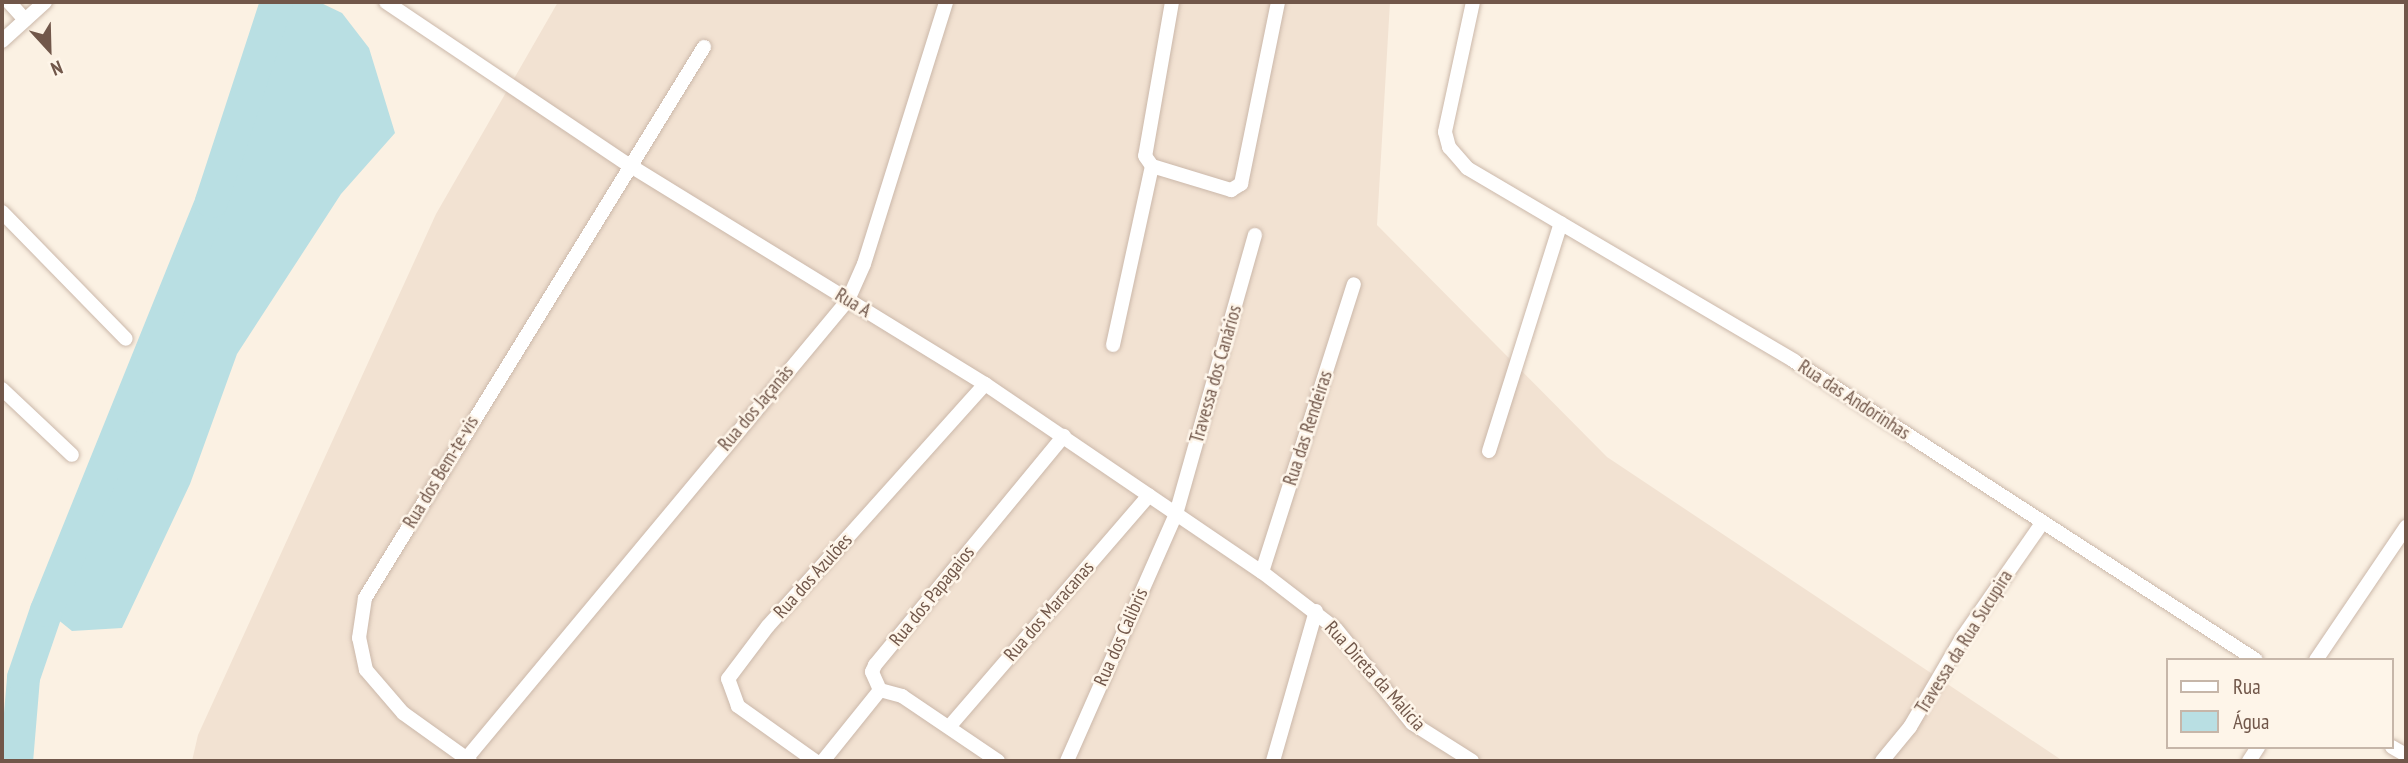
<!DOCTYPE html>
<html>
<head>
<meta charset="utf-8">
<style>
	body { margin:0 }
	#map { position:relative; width:2408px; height:763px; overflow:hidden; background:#fbf1e3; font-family:"PT Sans Narrow",sans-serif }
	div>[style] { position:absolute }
	.residential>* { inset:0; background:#f2e2d2 }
	.water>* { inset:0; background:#b9dfe3 }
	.river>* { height:33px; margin:-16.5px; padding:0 16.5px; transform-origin:16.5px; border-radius:16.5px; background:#b9dfe3 }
	.roads { filter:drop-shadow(0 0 2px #cbb8aa) drop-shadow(0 0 2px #cbb8aa) }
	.minor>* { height:14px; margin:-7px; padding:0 7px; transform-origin:7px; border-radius:7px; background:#fff }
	span { translate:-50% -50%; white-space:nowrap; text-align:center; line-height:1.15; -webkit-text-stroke:5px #fef5e9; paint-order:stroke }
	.street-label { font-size:19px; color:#71574a }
	.frame { position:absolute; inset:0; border:4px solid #71574a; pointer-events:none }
	.legend { position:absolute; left:2166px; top:658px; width:228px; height:91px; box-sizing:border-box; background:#fef5e9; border:2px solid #c6b6a9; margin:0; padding:9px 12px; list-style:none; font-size:21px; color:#71574a }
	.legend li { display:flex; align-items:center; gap:14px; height:35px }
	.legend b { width:35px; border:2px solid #c6b6a9 }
	.north { position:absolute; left:14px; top:14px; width:70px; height:70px; -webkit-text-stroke:5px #fef5e9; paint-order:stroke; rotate:158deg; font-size:19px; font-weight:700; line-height:28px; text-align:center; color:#71574a }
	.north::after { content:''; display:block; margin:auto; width:24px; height:32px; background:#71574a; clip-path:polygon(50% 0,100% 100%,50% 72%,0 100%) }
</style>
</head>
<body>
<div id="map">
	<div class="residential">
		<div style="clip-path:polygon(558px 2px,1390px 2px,1377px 225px,1607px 457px,2063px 761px,192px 761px,198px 735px,436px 214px)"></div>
	</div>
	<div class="water">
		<div style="clip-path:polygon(276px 2px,319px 2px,342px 13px,369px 48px,395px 133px,341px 194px,237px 354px,190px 484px,122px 628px,72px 631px,46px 610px,211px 201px)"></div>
	</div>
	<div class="river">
		<div style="left:16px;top:761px;width:84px;rotate:-85.2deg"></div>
		<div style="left:23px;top:677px;width:71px;rotate:-71.1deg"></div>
		<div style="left:46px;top:610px;width:441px;rotate:-68deg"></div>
		<div style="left:211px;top:201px;width:209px;rotate:-71.9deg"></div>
	</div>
	<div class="roads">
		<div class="minor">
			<div style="left:9px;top:2px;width:24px;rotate:48deg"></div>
			<div style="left:386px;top:2px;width:293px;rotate:33.9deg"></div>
			<div style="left:629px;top:165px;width:418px;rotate:31.6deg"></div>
			<div style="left:985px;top:384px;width:335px;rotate:34.2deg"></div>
			<div style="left:1262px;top:572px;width:93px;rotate:37.6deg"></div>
			<div style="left:1336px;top:629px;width:121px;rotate:51deg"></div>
			<div style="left:1412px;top:723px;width:71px;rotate:32.3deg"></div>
			<div style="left:1172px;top:2px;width:156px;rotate:99.9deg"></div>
			<div style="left:1145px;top:156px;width:12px;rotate:55deg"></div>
			<div style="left:1152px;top:166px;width:83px;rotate:16.9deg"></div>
			<div style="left:1231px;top:190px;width:12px;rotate:-31deg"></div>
			<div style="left:1241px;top:184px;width:186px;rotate:-78.5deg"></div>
			<div style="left:1473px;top:2px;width:133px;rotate:102.2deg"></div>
			<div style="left:1445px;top:132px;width:16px;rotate:75deg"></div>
			<div style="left:1449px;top:147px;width:28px;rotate:49deg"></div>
			<div style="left:1467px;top:168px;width:380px;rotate:30.5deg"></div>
			<div style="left:1794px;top:361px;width:550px;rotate:32.91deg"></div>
			<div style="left:2px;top:41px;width:58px;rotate:-42.2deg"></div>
			<div style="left:2px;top:212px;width:177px;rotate:45.7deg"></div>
			<div style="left:1113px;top:345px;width:183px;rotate:-77.7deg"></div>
			<div style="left:2px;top:389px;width:96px;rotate:43.3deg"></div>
			<div style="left:1489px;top:451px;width:239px;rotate:-72.5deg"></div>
			<div style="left:1262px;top:572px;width:302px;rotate:-72.3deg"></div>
			<div style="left:2316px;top:660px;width:161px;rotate:-55.9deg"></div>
			<div style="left:880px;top:690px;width:20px;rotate:-114deg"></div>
			<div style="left:872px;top:672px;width:8px;rotate:-67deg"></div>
			<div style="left:875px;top:665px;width:297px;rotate:-50.5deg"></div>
			<div style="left:880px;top:690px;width:23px;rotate:15deg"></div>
			<div style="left:902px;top:696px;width:116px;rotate:34.1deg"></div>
			<div style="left:949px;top:727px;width:306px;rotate:-49.2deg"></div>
			<div style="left:2392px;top:747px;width:16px;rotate:30deg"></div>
			<div style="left:466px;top:759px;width:597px;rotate:-50.23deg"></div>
			<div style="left:848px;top:300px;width:39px;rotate:-66deg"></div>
			<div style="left:864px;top:264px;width:275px;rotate:-72.6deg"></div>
			<div style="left:470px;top:761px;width:82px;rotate:-144.4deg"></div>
			<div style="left:403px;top:713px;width:57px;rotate:-130.7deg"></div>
			<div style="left:366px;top:670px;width:33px;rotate:-102deg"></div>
			<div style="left:359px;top:638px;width:40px;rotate:-81.5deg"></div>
			<div style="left:365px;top:598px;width:647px;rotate:-58.4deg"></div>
			<div style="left:815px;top:761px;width:95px;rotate:-144.5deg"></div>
			<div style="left:738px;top:706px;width:29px;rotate:-110deg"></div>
			<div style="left:728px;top:679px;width:66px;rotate:-53deg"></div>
			<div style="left:768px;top:626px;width:325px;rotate:-48.1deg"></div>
			<div style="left:823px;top:761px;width:91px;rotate:-51.2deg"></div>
			<div style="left:1067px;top:761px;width:270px;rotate:-66.2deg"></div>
			<div style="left:1176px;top:514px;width:290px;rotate:-74.2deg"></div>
			<div style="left:1273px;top:761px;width:156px;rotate:-74deg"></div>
			<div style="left:1882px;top:761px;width:44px;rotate:-50.5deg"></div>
			<div style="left:1910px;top:727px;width:103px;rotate:-59.7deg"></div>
			<div style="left:1962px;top:638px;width:141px;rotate:-55.1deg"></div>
			<div style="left:2249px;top:761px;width:17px;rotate:-57deg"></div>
		</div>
	</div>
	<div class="street-label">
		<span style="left:853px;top:303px;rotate:31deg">Rua A</span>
		<span style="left:1216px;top:374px;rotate:-74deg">Travessa dos Canários</span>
		<span style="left:1854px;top:400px;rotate:33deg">Rua das Andorinhas</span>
		<span style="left:756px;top:408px;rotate:-50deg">Rua dos Jaçanãs</span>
		<span style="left:1308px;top:428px;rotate:-72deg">Rua das Rendeiras</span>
		<span style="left:441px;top:472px;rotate:-59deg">Rua dos Bem-te-vis</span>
		<span style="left:813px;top:576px;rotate:-48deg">Rua dos Azulões</span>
		<span style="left:932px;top:596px;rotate:-51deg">Rua dos Papagaios</span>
		<span style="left:1049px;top:611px;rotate:-49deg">Rua dos Maracanas</span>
		<span style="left:1121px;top:637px;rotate:-66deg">Rua dos Calibris</span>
		<span style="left:1964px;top:642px;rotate:-58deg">Travessa da Rua Sucupira</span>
		<span style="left:1375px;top:676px;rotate:48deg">Rua Direta da Malicia</span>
	</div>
	<div class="frame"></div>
	<ul class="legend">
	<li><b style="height:9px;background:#fff"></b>Rua</li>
	<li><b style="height:19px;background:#b9dfe3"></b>Água</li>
	</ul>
	<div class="north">N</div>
</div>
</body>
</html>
